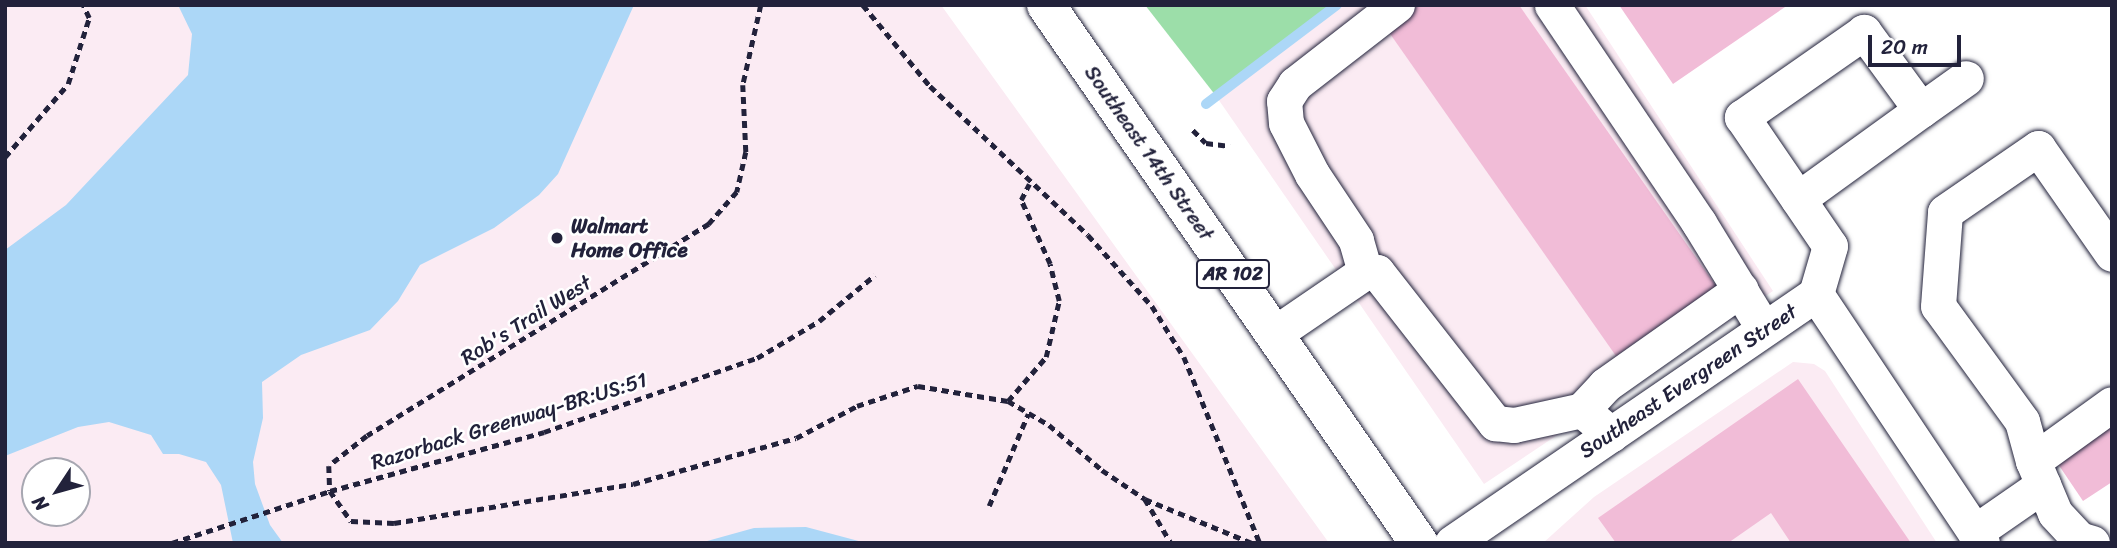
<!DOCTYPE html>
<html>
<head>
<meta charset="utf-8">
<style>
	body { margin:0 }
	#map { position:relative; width:2117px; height:548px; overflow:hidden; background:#fff; font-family:Sriracha,sans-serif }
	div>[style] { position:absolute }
	.built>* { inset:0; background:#fbebf3 }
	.green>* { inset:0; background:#9cdea9 }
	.water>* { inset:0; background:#acd7f7 }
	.stream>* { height:10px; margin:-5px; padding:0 5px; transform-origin:5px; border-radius:5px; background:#acd7f7 }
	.building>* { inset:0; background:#f1bcd7 }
	.path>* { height:4.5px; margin-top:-2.25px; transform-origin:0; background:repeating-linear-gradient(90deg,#22223b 0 7px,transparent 0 12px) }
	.roads { filter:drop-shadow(0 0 2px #22223b) drop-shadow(0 0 2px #22223b) }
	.minor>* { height:35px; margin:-17.5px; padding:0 17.5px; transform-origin:17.5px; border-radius:17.5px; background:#fff }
	.major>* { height:38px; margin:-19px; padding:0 19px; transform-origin:19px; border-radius:19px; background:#fff }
	.dots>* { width:19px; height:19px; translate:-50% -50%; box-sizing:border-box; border:4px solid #fff; border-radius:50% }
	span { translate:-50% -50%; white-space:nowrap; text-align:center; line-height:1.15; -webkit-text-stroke:5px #fff; paint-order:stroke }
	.shield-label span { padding:2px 5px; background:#fff; border:2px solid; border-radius:5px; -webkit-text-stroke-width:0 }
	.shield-label { font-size:19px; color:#22223b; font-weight:700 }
	.street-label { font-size:21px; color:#22223b }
	.poi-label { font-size:21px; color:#22223b; font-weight:700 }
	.left { translate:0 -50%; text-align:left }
	.frame { position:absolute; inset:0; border:7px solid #22223b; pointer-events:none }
	.north { position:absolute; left:21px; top:457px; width:70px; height:70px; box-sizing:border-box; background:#fff; border:2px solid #a7a7b1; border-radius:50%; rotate:234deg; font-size:19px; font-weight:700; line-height:28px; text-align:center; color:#22223b }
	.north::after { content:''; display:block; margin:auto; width:24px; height:32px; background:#22223b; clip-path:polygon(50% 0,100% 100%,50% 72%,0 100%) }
	.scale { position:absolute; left:1868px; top:35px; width:93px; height:32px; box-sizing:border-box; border:4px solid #22223b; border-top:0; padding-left:9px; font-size:21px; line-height:24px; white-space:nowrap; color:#22223b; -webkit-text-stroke:5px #fff; paint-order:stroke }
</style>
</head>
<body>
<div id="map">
	<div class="built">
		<div style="clip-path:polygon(evenodd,5px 5px,941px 5px,1329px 543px,5px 543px,5px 5px,35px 471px,77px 471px,77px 513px,35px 513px,35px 471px)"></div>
		<div style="clip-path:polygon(1333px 5px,1585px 5px,1773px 291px,1484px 484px,1216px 96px)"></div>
		<div style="clip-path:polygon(1793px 362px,1814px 364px,1825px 371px,1937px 543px,1543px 543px,1594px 497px)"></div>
	</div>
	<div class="green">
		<div style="clip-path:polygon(1145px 5px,1333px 5px,1216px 96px)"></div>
	</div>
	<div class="water">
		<div style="clip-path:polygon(178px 5px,634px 5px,558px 174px,539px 195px,494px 228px,420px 265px,398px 301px,370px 330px,301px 355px,262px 382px,263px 418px,253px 462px,255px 484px,270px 525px,283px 543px,233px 543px,221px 485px,206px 462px,179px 454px,163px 454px,151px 435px,109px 422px,78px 427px,5px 456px,5px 250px,66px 205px,188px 75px,192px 34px)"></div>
		<div style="clip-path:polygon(806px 527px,866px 543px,700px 543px,754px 528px)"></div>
	</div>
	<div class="stream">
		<div style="left:1206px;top:104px;width:164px;rotate:-37.1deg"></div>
	</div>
	<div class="building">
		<div style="clip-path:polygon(1419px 5px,1519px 5px,1716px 286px,1616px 356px,1386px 28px)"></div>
		<div style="clip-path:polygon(1619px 5px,1788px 5px,1673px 84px)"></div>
		<div style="clip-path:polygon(1798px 379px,1911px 543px,1791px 543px,1771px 513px,1728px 543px,1616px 543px,1598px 518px)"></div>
		<div style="clip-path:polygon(2112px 426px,2112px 482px,2083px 501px,2058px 464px)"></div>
	</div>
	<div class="path">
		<div style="left:761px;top:5px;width:82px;rotate:102.7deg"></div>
		<div style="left:743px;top:85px;width:67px;rotate:87.4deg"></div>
		<div style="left:746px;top:152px;width:41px;rotate:102.7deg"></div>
		<div style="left:737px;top:192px;width:43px;rotate:131.2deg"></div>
		<div style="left:709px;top:224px;width:402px;rotate:148.2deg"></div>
		<div style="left:367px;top:436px;width:48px;rotate:141.7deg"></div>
		<div style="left:329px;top:466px;width:25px;rotate:88deg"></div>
		<div style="left:330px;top:491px;width:37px;rotate:55deg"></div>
		<div style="left:351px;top:521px;width:43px;rotate:2.7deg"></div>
		<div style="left:394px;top:523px;width:242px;rotate:-9.3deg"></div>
		<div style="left:633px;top:484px;width:169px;rotate:-15.8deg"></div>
		<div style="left:796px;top:438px;width:69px;rotate:-27.7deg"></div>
		<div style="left:857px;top:406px;width:64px;rotate:-18.2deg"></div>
		<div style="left:918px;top:386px;width:91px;rotate:9.5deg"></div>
		<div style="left:1008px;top:401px;width:48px;rotate:30.3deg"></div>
		<div style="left:1049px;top:425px;width:70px;rotate:40.3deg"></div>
		<div style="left:1102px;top:470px;width:52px;rotate:34deg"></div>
		<div style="left:1145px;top:499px;width:116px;rotate:22.4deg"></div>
		<div style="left:863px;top:5px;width:105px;rotate:50.4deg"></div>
		<div style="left:930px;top:86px;width:217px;rotate:43.3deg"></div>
		<div style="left:1088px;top:235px;width:96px;rotate:48deg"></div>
		<div style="left:1152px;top:306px;width:60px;rotate:57.9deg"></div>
		<div style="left:1184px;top:357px;width:201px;rotate:67.8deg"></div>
		<div style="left:1193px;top:130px;width:18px;rotate:45deg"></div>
		<div style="left:1206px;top:143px;width:24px;rotate:7deg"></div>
		<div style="left:5px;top:157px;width:96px;rotate:-49.2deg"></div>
		<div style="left:68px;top:84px;width:69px;rotate:-72.3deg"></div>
		<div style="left:89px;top:18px;width:14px;rotate:-115deg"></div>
		<div style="left:1008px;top:401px;width:58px;rotate:-49.2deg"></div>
		<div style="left:1046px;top:357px;width:57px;rotate:-76.9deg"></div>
		<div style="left:1059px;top:301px;width:38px;rotate:-104deg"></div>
		<div style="left:1050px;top:264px;width:70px;rotate:-114.4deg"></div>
		<div style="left:1021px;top:200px;width:18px;rotate:-63deg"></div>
		<div style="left:1145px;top:499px;width:51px;rotate:59.4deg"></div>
		<div style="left:989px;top:506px;width:100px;rotate:-67deg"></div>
		<div style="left:172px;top:543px;width:166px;rotate:-18.2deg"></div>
		<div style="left:330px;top:491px;width:222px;rotate:-15.4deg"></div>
		<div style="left:544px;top:432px;width:225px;rotate:-19.2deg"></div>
		<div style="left:757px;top:358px;width:72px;rotate:-30.8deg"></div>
		<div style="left:819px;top:321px;width:72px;rotate:-39.4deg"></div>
	</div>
	<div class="roads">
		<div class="minor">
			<div style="left:1552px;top:5px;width:263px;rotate:56deg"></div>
			<div style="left:1699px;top:223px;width:124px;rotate:58.5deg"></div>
			<div style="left:1921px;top:110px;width:55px;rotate:-35.4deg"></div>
			<div style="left:1798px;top:199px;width:152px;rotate:-35.9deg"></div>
			<div style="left:1921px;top:110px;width:97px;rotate:-126.2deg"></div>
			<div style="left:1864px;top:32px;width:149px;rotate:145.1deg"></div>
			<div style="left:1742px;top:117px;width:156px;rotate:55.7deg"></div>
			<div style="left:1830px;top:246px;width:50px;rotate:106.3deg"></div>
			<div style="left:1365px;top:272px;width:33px;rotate:-106deg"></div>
			<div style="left:1356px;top:240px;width:79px;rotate:-123.7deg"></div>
			<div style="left:1312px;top:174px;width:57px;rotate:-117deg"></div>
			<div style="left:1286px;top:123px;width:22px;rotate:-95deg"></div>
			<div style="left:1284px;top:101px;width:20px;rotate:-57deg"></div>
			<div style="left:1295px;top:84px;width:129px;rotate:-37.8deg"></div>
			<div style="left:1274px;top:334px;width:110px;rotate:-34.3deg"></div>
			<div style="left:1365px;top:272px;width:12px"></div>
			<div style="left:1377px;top:272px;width:192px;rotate:52deg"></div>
			<div style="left:1495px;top:423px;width:19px;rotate:6deg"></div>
			<div style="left:1514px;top:425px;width:70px;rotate:-12.4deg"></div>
			<div style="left:1582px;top:410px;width:38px;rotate:40deg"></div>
			<div style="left:1582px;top:410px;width:34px;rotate:-47deg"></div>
			<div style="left:1605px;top:385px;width:166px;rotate:-35.2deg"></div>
			<div style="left:2033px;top:461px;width:97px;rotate:-35.8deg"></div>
			<div style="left:1975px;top:532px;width:83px;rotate:-34.7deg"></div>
			<div style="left:1452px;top:543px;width:441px;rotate:-34.4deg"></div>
			<div style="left:1816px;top:294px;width:299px;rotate:56.3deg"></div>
			<div style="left:2092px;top:543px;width:14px;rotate:-163deg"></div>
			<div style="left:2079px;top:539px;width:35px;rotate:-133deg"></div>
			<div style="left:2055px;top:513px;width:56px;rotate:-112.9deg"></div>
			<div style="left:2033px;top:461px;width:41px;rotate:-105.4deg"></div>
			<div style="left:2022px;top:421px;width:142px;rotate:-126.1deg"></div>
			<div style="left:1938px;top:306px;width:94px;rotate:-85.7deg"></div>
			<div style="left:1945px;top:212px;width:113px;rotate:-34.5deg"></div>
			<div style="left:2038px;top:148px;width:129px;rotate:55.1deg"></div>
		</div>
		<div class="major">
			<div style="left:1046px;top:5px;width:655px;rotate:55.27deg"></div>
		</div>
	</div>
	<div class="dots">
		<div style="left:557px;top:238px;background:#22223b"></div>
	</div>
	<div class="shield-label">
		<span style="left:1233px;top:274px">AR 102</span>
	</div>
	<div class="street-label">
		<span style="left:1149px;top:153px;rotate:55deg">Southeast 14th Street</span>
		<span style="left:526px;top:320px;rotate:-32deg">Rob's Trail West</span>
		<span style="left:1688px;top:381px;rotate:-34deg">Southeast Evergreen Street</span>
		<span style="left:509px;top:421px;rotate:-17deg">Razorback Greenway-BR:US:51</span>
	</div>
	<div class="poi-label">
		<span class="left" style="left:571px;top:238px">Walmart<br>Home Office</span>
	</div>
	<div class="frame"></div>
	<div class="north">N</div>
	<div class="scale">20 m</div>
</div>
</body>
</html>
